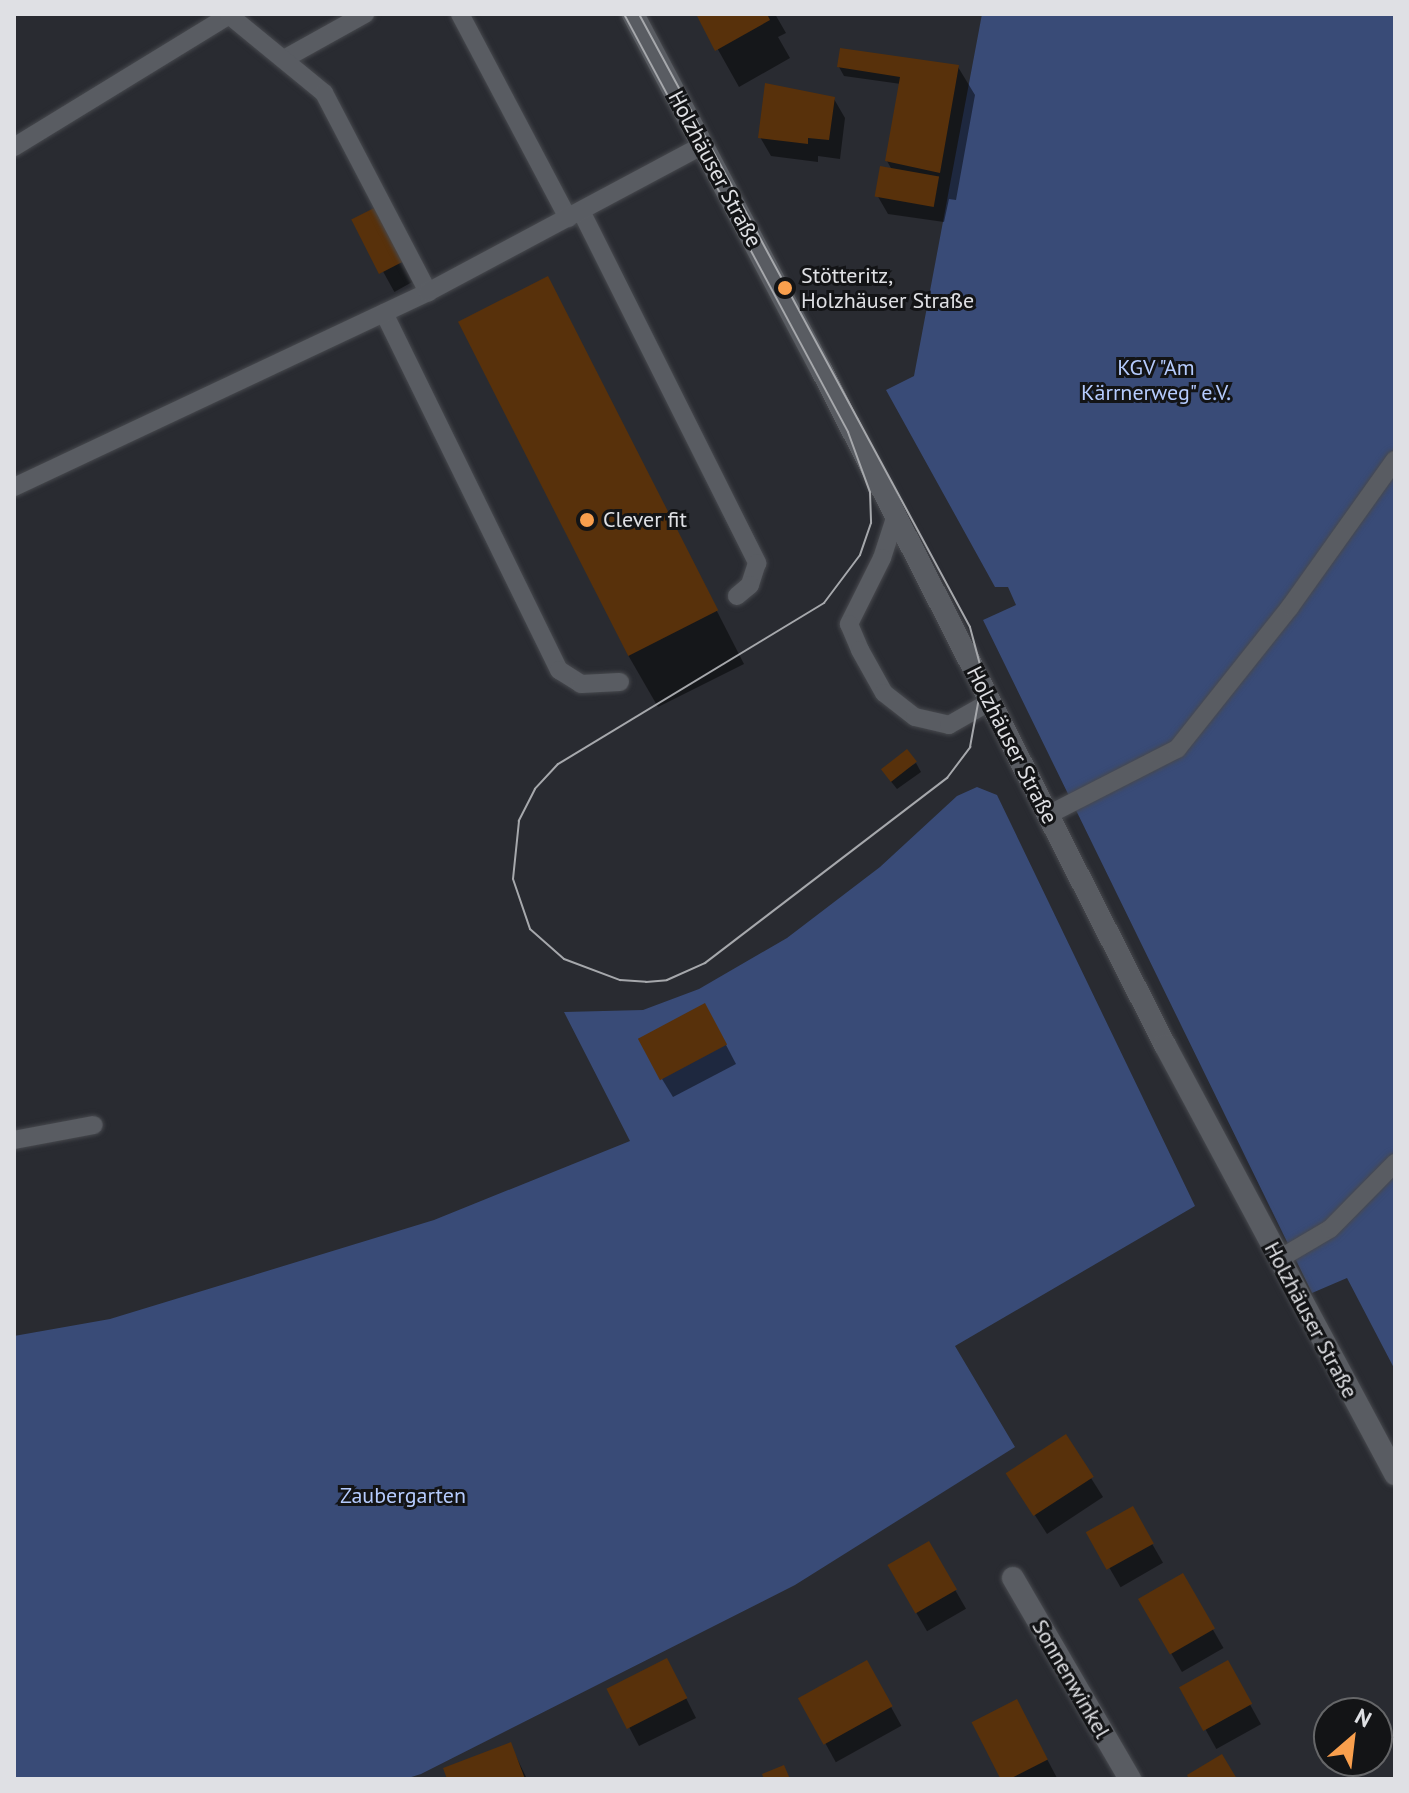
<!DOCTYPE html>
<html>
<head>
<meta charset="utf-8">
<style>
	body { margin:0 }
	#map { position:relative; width:1409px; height:1793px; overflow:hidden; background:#292b31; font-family:"PT Sans",sans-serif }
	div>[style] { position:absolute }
	.green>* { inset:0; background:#394b77 }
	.shadow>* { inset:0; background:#0007; transform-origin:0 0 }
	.building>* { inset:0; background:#58310b; transform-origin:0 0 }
	.roads { filter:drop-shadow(0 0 2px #47494e) drop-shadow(0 0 2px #47494e) }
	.service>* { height:18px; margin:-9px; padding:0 9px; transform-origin:9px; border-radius:9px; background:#595c62 }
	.minor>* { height:22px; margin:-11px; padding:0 11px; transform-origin:11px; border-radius:11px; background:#595c62 }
	.secondary>* { height:22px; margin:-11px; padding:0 11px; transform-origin:11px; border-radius:11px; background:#595c62 }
	.tram>* { height:2px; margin:-1px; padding:0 1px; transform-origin:1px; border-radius:1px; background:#a6a8ac }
	.dots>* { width:22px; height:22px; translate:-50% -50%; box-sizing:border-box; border:4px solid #131416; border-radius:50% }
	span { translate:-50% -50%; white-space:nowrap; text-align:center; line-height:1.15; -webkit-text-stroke:6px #131416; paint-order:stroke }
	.street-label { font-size:22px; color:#dfe0e4 }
	.poi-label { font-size:22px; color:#dfe0e4 }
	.left { translate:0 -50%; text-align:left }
	.park-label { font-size:22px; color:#b5cbfd }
	.frame { position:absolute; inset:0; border:16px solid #dfe0e4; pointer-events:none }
	.north { position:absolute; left:1313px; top:1697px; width:80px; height:80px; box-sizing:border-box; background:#131416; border:2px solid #656668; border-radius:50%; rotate:28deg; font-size:22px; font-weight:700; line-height:32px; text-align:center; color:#dfe0e4 }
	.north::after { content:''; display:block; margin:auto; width:28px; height:36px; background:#f99f4d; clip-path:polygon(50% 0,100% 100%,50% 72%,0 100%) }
</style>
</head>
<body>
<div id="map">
	<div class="green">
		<div style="clip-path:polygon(982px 14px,1395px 14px,1395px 1370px,1347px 1278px,1312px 1293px,983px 620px,1016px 605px,1008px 587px,995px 587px,886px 390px,914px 376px)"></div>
		<div style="clip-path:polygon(977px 787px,997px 795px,1195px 1206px,955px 1346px,1015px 1447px,795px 1585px,421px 1774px,405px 1779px,14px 1779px,14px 1336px,110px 1319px,434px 1220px,630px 1141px,564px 1012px,643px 1010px,699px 989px,787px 938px,880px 867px,957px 796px)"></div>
	</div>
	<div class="shadow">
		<div style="clip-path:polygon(698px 14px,775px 14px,786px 33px,778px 37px,790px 58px,739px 87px)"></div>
		<div style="clip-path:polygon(839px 67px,958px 67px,975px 95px,956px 200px,949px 199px,944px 222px,888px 214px,877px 195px,892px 170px,887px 161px,901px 84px,844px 76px)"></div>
		<div style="clip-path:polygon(834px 99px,845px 118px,840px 159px,818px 156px,818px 162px,771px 156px,760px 137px)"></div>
		<div style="left:377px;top:209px;width:81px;height:25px;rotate:61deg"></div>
		<div style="clip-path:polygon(547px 279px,744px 664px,658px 707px,628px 655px)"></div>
		<div style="clip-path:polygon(916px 763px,921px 772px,897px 789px,889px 779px)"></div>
		<div style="clip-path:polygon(715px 1024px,736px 1064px,673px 1097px,662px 1079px)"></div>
		<div style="clip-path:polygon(1065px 1437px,1103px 1497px,1047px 1534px,1020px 1492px)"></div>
		<div style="left:1132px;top:1509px;width:62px;height:49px;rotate:60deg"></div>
		<div style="left:928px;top:1543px;width:76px;height:45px;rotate:60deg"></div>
		<div style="left:1182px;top:1576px;width:83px;height:48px;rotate:60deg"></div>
		<div style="left:866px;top:1662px;width:73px;height:75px;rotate:61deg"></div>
		<div style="left:1227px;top:1663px;width:70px;height:51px;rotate:61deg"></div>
		<div style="clip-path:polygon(677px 1680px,696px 1718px,639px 1746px,609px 1689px)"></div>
		<div style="clip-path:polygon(1027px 1721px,1057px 1778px,1056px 1779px,1003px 1779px,974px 1724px)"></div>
		<div style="clip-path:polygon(510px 1744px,527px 1779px,449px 1779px)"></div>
	</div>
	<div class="building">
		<div style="clip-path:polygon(696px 14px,767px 14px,770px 20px,715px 51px)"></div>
		<div style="clip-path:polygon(840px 48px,959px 65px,940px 173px,885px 161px,900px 77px,837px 67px)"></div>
		<div style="clip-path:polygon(765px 83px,835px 97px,829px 140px,808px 138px,808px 144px,758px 138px)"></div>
		<div style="left:880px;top:166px;width:60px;height:31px;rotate:10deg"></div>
		<div style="left:378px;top:206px;width:61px;height:30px;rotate:63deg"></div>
		<div style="left:548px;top:276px;width:375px;height:101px;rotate:63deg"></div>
		<div style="left:907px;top:749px;width:16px;height:33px;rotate:52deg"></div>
		<div style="left:705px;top:1003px;width:47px;height:76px;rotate:62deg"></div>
		<div style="left:1066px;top:1434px;width:51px;height:72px;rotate:57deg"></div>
		<div style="left:1133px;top:1506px;width:43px;height:54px;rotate:61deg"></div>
		<div style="left:929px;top:1541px;width:56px;height:48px;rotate:60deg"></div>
		<div style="left:1183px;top:1573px;width:64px;height:52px;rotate:60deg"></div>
		<div style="left:667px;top:1658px;width:45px;height:68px;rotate:63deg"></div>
		<div style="left:867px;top:1660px;width:53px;height:79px;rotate:61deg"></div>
		<div style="left:1228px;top:1660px;width:50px;height:56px;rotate:61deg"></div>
		<div style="left:1017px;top:1699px;width:68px;height:51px;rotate:63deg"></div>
		<div style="clip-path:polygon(511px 1742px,525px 1779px,447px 1779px,443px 1768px)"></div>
		<div style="clip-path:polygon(1222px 1754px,1237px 1779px,1189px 1779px,1187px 1775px)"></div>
		<div style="clip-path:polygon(784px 1765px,790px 1779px,764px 1779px,762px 1774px)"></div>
	</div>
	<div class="roads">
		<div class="service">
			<div style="left:460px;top:14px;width:231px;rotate:62.1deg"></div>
			<div style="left:284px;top:59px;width:93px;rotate:-29.1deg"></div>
			<div style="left:14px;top:147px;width:252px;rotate:-31.5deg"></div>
			<div style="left:229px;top:15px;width:123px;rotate:39.4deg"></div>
			<div style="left:324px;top:93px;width:225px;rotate:62.4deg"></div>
			<div style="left:581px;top:211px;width:394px;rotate:63.4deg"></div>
			<div style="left:757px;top:563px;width:23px;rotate:108deg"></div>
			<div style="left:750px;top:585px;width:17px;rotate:140deg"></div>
			<div style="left:384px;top:313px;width:398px;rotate:63.9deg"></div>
			<div style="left:559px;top:670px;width:26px;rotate:32deg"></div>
			<div style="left:581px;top:684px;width:39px;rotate:-3deg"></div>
			<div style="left:14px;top:487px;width:458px;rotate:-25.2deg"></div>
			<div style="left:428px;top:292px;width:312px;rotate:-28.1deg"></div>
			<div style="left:896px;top:515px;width:45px;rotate:108deg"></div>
			<div style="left:882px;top:558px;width:74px;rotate:116.6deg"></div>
			<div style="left:849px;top:624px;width:28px;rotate:67deg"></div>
			<div style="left:860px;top:650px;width:49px;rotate:60.8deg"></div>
			<div style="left:884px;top:693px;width:39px;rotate:38deg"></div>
			<div style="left:915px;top:717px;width:35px;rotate:13deg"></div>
			<div style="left:949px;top:725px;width:48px;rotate:-29.7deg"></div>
			<div style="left:1048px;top:815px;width:145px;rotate:-27.1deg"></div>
			<div style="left:1177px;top:749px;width:181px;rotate:-51.5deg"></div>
			<div style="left:1290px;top:607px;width:181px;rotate:-54.5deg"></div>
			<div style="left:14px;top:1140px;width:81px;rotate:-10.6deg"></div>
			<div style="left:1279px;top:1259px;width:59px;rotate:-30.5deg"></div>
			<div style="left:1330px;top:1229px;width:93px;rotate:-45.4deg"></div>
		</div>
		<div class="minor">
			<div style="left:1013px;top:1578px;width:233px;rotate:59.8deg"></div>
		</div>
		<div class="secondary">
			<div style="left:633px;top:14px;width:404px;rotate:62.1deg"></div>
			<div style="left:822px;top:371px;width:756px;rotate:63.03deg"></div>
			<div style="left:1165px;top:1045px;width:487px;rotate:61.8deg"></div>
		</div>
	</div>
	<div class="tram">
		<div style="left:624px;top:14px;width:474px;rotate:61.8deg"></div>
		<div style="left:848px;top:432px;width:64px;rotate:69.9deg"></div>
		<div style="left:870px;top:492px;width:31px;rotate:88deg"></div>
		<div style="left:871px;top:523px;width:34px;rotate:109deg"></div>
		<div style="left:860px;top:555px;width:60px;rotate:126.9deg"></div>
		<div style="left:824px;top:603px;width:311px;rotate:148.8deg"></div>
		<div style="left:558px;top:764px;width:34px;rotate:133deg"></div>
		<div style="left:535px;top:789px;width:36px;rotate:117deg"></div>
		<div style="left:519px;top:821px;width:58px;rotate:95.9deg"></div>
		<div style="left:513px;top:879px;width:53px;rotate:71.2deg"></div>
		<div style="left:530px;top:929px;width:45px;rotate:41.4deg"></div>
		<div style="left:564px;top:959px;width:60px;rotate:20.6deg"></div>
		<div style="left:620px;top:980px;width:26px;rotate:4deg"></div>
		<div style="left:646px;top:982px;width:21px;rotate:-5deg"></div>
		<div style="left:667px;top:980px;width:42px;rotate:-24.1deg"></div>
		<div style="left:705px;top:963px;width:305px;rotate:-37.4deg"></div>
		<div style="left:947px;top:778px;width:39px;rotate:-53deg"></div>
		<div style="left:970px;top:747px;width:72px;rotate:-79.6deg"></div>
		<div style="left:983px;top:676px;width:51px;rotate:-104.9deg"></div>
		<div style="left:970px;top:627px;width:697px;rotate:-118.37deg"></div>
	</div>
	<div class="dots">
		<div style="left:785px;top:288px;background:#f99f4d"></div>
		<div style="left:587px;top:520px;background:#f99f4d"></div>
	</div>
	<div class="street-label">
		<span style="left:715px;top:169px;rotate:62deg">Holzhäuser Straße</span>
		<span style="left:1012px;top:745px;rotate:63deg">Holzhäuser Straße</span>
		<span style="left:1311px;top:1320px;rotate:62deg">Holzhäuser Straße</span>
		<span style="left:1071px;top:1679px;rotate:60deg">Sonnenwinkel</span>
	</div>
	<div class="poi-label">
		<span class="left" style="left:801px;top:288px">Stötteritz,<br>Holzhäuser Straße</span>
		<span class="left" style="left:603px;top:520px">Clever fit</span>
	</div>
	<div class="park-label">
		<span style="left:1156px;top:380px">KGV "Am<br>Kärrnerweg" e.V.</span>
		<span style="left:403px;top:1496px">Zaubergarten</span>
	</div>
	<div class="frame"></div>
	<div class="north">N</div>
</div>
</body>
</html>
